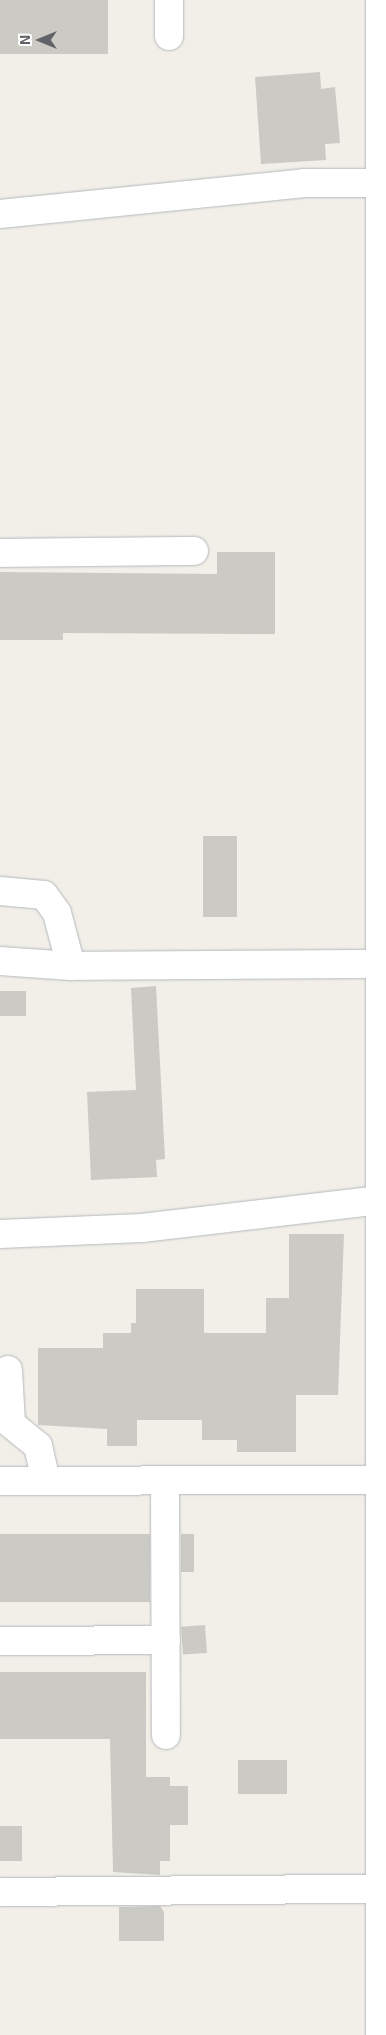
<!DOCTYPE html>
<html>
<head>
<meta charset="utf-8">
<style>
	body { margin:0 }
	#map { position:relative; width:386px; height:2035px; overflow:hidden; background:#f1efe8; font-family:"Exo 2",sans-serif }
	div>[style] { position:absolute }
	.building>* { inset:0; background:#cccac5; transform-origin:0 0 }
	.roads { filter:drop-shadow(0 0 1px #b5b8bc) drop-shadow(0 0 1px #b5b8bc) }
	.minor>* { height:28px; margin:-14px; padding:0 14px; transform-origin:14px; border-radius:14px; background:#fff }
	span { translate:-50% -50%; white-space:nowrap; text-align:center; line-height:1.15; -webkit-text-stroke:4px #fff; paint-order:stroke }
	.north { position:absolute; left:15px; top:15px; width:50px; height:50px; -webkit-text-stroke:4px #fff; paint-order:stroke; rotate:270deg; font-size:14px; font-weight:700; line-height:20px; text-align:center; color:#5f6368 }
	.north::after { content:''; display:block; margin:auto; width:18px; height:22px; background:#5f6368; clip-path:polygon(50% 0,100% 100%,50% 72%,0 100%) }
</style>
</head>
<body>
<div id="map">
	<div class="building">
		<div style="left:0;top:0;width:108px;height:54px"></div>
		<div style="clip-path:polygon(320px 72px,321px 89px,335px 87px,340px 143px,325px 144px,326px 160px,261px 164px,255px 77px)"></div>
		<div style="clip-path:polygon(217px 552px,275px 552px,275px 634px,63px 633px,63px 640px,0 640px,0 572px,217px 574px)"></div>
		<div style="left:203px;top:836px;width:34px;height:81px"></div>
		<div style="clip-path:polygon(156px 986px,165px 1159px,156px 1160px,157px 1177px,91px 1180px,87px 1092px,136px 1090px,131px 988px)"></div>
		<div style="left:0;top:991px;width:26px;height:25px"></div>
		<div style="clip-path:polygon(289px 1234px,344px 1234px,338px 1395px,296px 1395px,296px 1452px,237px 1452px,237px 1440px,202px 1440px,202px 1420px,137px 1420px,137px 1446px,107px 1446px,107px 1429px,38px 1425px,38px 1348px,103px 1348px,103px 1333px,131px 1333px,131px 1323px,136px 1323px,136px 1289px,204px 1289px,204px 1333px,266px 1333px,266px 1298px,289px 1298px)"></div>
		<div style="left:0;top:1534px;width:150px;height:68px"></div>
		<div style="left:181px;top:1534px;width:13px;height:38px"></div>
		<div style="left:205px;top:1625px;width:28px;height:24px;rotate:86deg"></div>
		<div style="clip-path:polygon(0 1672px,146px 1672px,146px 1777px,170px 1777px,170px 1786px,188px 1786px,188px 1825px,170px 1825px,170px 1861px,160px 1861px,160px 1875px,113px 1872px,110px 1739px,0 1739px)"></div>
		<div style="left:238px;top:1760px;width:49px;height:34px"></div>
		<div style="left:0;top:1826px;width:22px;height:35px"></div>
		<div style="clip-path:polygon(160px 1906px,164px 1912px,164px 1941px,119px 1941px,119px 1907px)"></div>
	</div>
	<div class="roads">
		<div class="minor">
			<div style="left:169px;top:0;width:36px;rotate:90deg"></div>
			<div style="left:380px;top:0;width:2035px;rotate:90deg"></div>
			<div style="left:0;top:214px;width:306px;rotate:-5.8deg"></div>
			<div style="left:304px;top:183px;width:76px"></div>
			<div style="left:0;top:553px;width:194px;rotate:-0.6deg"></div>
			<div style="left:0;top:891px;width:44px;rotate:5.2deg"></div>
			<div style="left:44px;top:895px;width:22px;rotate:54deg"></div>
			<div style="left:57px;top:913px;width:55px;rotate:75.2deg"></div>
			<div style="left:0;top:961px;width:71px;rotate:4deg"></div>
			<div style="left:71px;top:966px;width:309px;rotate:-0.4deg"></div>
			<div style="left:0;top:1234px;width:142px;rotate:-2.4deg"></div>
			<div style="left:142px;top:1228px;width:240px;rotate:-6.7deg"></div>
			<div style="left:8px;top:1370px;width:54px;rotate:86.8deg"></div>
			<div style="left:11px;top:1424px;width:35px;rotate:39deg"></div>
			<div style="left:38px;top:1446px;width:36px;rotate:77deg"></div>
			<div style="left:0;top:1481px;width:380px;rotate:-0.2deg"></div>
			<div style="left:165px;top:1481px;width:254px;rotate:89.8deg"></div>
			<div style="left:0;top:1641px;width:166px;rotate:-0.3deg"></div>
			<div style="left:0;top:1892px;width:380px;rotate:-0.5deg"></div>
		</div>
	</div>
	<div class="north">N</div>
</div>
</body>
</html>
